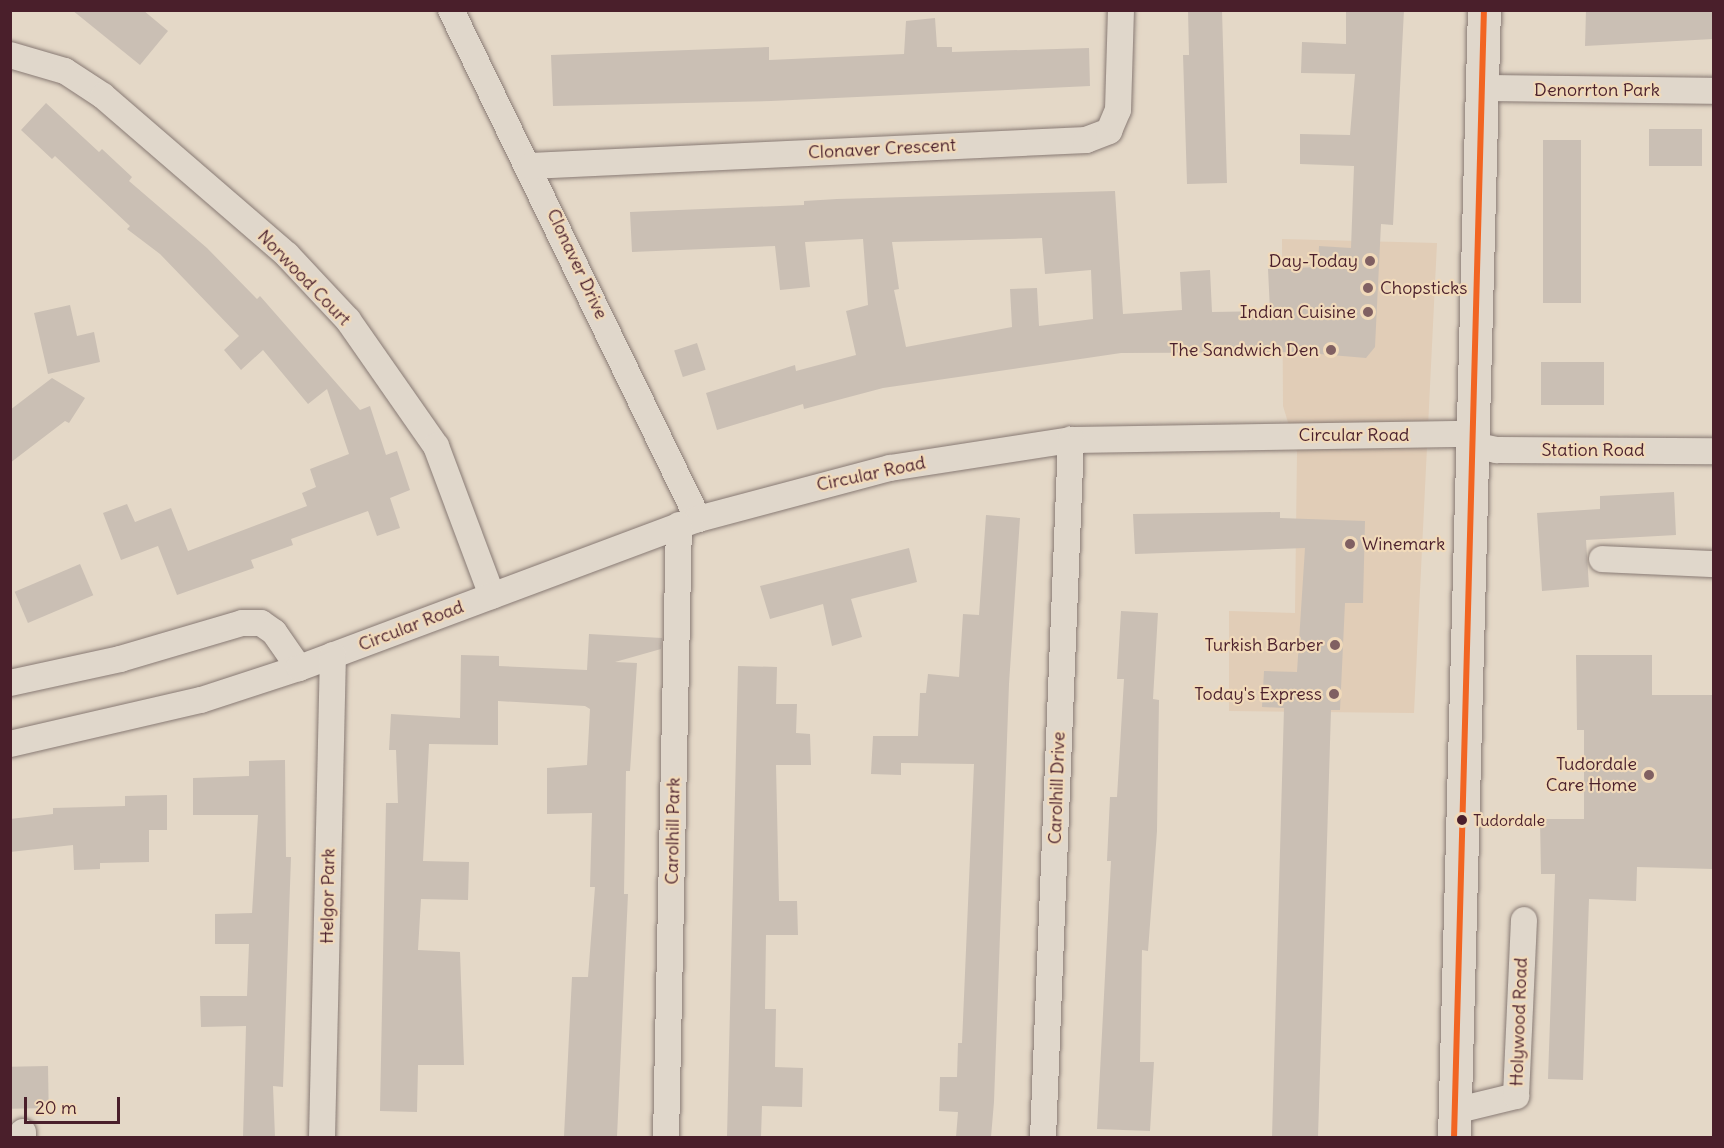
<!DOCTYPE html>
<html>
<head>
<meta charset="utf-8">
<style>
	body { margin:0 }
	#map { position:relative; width:1724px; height:1148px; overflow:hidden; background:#e4d8c7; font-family:Delius,sans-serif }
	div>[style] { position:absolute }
	.built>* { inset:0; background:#e1cdb7 }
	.building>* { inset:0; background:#cabfb4; transform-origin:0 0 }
	.roads { filter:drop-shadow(0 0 2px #887a74) drop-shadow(0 0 2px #887a74) }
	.street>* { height:26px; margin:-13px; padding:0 13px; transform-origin:13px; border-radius:13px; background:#e0d7cb }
	.secondary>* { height:33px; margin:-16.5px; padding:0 16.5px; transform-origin:16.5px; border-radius:16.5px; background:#e0d7cb }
	.bus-1>* { height:6px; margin:-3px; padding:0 3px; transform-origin:3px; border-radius:3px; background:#f26522 }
	.dots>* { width:16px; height:16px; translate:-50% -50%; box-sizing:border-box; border:3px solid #f1daba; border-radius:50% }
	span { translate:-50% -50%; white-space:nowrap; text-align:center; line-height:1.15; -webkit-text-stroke:4.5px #f1daba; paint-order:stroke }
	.bus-label { font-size:16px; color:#4a1f2b }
	.left { translate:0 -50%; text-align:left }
	.street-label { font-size:18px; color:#4a1f2b }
	.poi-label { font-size:18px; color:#4a1f2b }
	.right { translate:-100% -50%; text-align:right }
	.frame { position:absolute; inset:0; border:12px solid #4a1f2b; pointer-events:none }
	.scale { position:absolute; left:24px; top:1097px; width:96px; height:27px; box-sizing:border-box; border:3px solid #4a1f2b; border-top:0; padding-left:8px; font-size:18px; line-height:21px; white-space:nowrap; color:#4a1f2b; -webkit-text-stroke:4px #f1daba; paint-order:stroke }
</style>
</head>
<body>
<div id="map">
	<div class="built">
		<div style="clip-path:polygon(1282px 239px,1437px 243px,1414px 713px,1229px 711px,1229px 611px,1295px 613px,1297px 452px,1283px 406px)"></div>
	</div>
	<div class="building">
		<div style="clip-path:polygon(72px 10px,143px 10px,168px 31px,140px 65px)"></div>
		<div style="clip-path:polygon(1188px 10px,1222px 10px,1227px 183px,1187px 184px,1183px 55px,1189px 55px)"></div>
		<div style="clip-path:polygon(evenodd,1346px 10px,1404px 10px,1393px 225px,1381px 224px,1375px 347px,1366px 358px,1296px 352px,1121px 353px,883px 388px,804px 409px,803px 404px,717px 430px,706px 393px,795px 365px,796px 371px,856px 355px,846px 311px,868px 305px,863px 239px,805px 242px,810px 287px,780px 290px,775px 246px,632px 252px,630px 212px,804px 205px,804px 201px,837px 199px,1115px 191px,1123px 314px,1182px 310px,1180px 272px,1210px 270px,1212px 312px,1270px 311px,1268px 269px,1318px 267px,1319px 246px,1351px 248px,1354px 166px,1300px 164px,1300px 134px,1350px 135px,1355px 74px,1301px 73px,1302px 42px,1346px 44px,1346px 10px,1042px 238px,1045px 274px,1091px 270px,1093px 319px,1039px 326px,1037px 288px,1010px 289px,1012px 327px,906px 347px,894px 290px,899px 289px,892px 242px,1042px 238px)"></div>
		<div style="clip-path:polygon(1586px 10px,1713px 10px,1713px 39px,1585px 46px)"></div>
		<div style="clip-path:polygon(935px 18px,937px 47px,952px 47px,952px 52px,1089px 48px,1090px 86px,771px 101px,553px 106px,551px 55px,769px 47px,769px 60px,904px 54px,906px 21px)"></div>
		<div style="clip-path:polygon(46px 103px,99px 152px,102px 149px,132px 177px,129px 181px,207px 248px,257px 299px,260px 296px,360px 410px,370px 406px,386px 455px,397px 451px,410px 490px,390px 498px,400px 528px,377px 536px,368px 511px,291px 539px,293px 545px,251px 560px,254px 568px,177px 595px,158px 546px,121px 560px,103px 513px,127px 504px,135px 522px,171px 508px,188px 551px,307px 506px,302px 493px,316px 487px,310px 469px,349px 454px,327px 389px,308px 404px,263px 350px,241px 370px,224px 350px,239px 336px,160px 254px,127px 229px,130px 226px,55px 156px,52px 159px,21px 130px)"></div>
		<div style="left:1649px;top:129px;width:53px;height:37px"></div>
		<div style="left:1543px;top:140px;width:38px;height:163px"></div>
		<div style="clip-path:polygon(70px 305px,77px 336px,94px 332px,100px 362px,48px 374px,34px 313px)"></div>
		<div style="left:697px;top:343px;width:28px;height:24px;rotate:72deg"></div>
		<div style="left:1541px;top:362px;width:63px;height:43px"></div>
		<div style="clip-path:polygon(52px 378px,85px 398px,69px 423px,65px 421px,10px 463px,10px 410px)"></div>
		<div style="clip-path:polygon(1674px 492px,1676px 535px,1586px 540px,1589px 587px,1542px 591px,1537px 513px,1600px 509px,1600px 496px)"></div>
		<div style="clip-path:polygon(1280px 512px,1280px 518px,1365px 521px,1363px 603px,1345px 603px,1340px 710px,1331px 710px,1318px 1137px,1272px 1137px,1284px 708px,1262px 707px,1264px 671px,1297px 672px,1305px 548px,1135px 554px,1133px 514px)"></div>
		<div style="clip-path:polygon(986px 515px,1020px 518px,1009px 684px,994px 1102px,991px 1137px,956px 1137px,958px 1112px,939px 1111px,940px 1077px,957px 1077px,958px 1043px,962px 1043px,974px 764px,901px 763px,901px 775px,871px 774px,873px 736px,918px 736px,920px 693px,926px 693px,928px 674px,959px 677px,963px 614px,979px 615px)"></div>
		<div style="clip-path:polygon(909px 548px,917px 582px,851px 599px,862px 637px,832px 646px,823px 604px,770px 619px,760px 586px)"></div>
		<div style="left:80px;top:564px;width:34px;height:71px;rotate:67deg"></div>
		<div style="clip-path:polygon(1121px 611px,1158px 613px,1153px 699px,1159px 700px,1157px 831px,1148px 951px,1142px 950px,1140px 1062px,1154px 1062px,1150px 1131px,1097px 1129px,1111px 861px,1107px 861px,1110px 797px,1117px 797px,1124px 679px,1117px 679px)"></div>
		<div style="clip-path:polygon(589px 634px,662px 638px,661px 649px,615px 662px,637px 663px,630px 771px,626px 771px,624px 894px,628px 894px,617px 1137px,564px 1136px,572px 977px,588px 977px,595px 887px,590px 887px,592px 813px,547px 814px,547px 768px,587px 765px,590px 709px,585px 706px,498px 701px,498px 745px,429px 744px,423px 861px,469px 862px,468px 900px,421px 899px,418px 950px,460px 952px,464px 1065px,418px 1065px,417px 1112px,380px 1111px,386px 803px,398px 803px,396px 750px,389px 750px,391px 714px,460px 718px,461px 655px,499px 656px,499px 666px,587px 670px)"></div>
		<div style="clip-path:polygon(1576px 655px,1652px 655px,1652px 695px,1713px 695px,1713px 869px,1637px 867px,1636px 901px,1589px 899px,1583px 1080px,1548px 1079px,1555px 874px,1541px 874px,1540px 819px,1584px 819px,1584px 730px,1577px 730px)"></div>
		<div style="clip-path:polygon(738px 666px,777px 667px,776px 704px,797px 704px,796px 733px,810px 734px,811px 765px,776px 765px,779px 901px,797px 901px,798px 935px,766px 935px,765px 1009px,776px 1009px,775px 1067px,803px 1068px,802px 1107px,762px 1106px,761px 1137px,727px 1137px)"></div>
		<div style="clip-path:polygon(285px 760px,286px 857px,291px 857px,283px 1087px,273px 1086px,275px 1137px,243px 1137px,246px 1026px,201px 1027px,200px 996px,247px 996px,249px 944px,215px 944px,215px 914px,252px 913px,258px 815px,193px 815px,193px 778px,249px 776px,249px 761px)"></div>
		<div style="clip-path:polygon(167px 795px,167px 830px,149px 830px,149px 862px,100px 863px,100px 869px,74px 870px,73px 845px,10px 852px,10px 819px,53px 814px,53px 808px,125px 806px,125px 796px)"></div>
		<div style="left:48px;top:1066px;width:42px;height:38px;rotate:89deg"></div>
	</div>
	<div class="roads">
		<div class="street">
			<div style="left:451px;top:10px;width:566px;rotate:64.11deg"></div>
			<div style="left:10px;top:55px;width:57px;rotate:16.2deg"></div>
			<div style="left:65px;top:71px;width:45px;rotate:33.3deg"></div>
			<div style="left:103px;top:96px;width:243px;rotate:40.8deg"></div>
			<div style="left:287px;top:255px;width:89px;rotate:46.8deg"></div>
			<div style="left:348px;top:320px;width:154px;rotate:55.1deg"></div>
			<div style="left:436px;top:446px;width:160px;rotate:69.5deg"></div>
			<div style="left:1482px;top:88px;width:232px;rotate:0.7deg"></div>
			<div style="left:530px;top:166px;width:557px;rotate:-2.68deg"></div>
			<div style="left:1086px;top:140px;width:25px;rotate:-21deg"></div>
			<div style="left:1109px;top:131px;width:23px;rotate:-67deg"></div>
			<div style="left:1118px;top:110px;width:100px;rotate:-88.3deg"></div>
			<div style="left:1473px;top:445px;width:25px;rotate:12deg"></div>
			<div style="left:1497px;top:450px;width:217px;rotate:0.3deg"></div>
			<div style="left:1602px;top:559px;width:112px;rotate:2.6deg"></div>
			<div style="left:10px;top:683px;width:113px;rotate:-12.3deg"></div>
			<div style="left:120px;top:659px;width:127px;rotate:-16.4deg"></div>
			<div style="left:242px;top:623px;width:19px"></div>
			<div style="left:261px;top:623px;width:16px;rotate:35deg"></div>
			<div style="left:274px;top:632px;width:44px;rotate:55.2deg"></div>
			<div style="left:10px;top:744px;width:196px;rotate:-13deg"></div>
			<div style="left:201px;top:700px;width:103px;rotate:-18.1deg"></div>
			<div style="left:299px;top:668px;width:426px;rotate:-20.5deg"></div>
			<div style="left:698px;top:519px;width:199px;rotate:-14.9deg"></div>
			<div style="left:890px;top:468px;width:183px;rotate:-8.8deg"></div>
			<div style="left:1071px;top:440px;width:402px;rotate:-0.9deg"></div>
			<div style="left:1454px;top:1111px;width:64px;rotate:-13.6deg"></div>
			<div style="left:1516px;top:1096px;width:176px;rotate:-87.4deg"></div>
			<div style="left:23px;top:1132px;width:6px;rotate:90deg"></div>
			<div style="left:322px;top:1138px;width:483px;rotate:-88.7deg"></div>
			<div style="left:666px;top:1138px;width:613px;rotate:-88.79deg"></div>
			<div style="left:1043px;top:1138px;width:699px;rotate:-87.7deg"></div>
		</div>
		<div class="secondary">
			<div style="left:1454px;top:1138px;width:1128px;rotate:-88.48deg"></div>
		</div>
	</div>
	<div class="bus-1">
		<div style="left:1454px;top:1138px;width:1128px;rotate:-88.48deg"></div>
	</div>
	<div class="dots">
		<div style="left:1370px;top:261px;background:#806062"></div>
		<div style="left:1368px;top:288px;background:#806062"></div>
		<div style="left:1368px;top:312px;background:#806062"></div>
		<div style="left:1331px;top:350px;background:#806062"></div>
		<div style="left:1350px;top:544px;background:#806062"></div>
		<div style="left:1335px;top:645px;background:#806062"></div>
		<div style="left:1334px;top:694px;background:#806062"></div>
		<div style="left:1649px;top:775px;background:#806062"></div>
		<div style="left:1462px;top:820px;background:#4a1f2b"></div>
	</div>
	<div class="bus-label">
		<span class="left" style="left:1473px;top:820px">Tudordale</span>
	</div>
	<div class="street-label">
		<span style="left:1597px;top:90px">Denorrton Park</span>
		<span style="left:882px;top:149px;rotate:-3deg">Clonaver Crescent</span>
		<span style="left:577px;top:264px;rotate:65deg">Clonaver Drive</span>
		<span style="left:304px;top:278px;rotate:46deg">Norwood Court</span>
		<span style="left:1354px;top:435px">Circular Road</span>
		<span style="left:1593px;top:450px">Station Road</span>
		<span style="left:871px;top:474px;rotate:-12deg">Circular Road</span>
		<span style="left:411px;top:626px;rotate:-21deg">Circular Road</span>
		<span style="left:1057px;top:788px;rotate:-88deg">Carolhill Drive</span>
		<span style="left:673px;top:831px;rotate:-89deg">Carolhill Park</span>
		<span style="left:328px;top:896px;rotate:-89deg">Helgor Park</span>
		<span style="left:1519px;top:1022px;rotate:-88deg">Holywood Road</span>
	</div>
	<div class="poi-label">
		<span class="right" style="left:1358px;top:261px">Day-Today</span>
		<span class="left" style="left:1380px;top:288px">Chopsticks</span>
		<span class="right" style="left:1356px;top:312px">Indian Cuisine</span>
		<span class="right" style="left:1319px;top:350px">The Sandwich Den</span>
		<span class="left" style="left:1362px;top:544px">Winemark</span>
		<span class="right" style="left:1323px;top:645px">Turkish Barber</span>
		<span class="right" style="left:1322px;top:694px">Today's Express</span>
		<span class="right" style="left:1637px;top:775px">Tudordale<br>Care Home</span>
	</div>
	<div class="frame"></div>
	<div class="scale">20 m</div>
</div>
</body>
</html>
